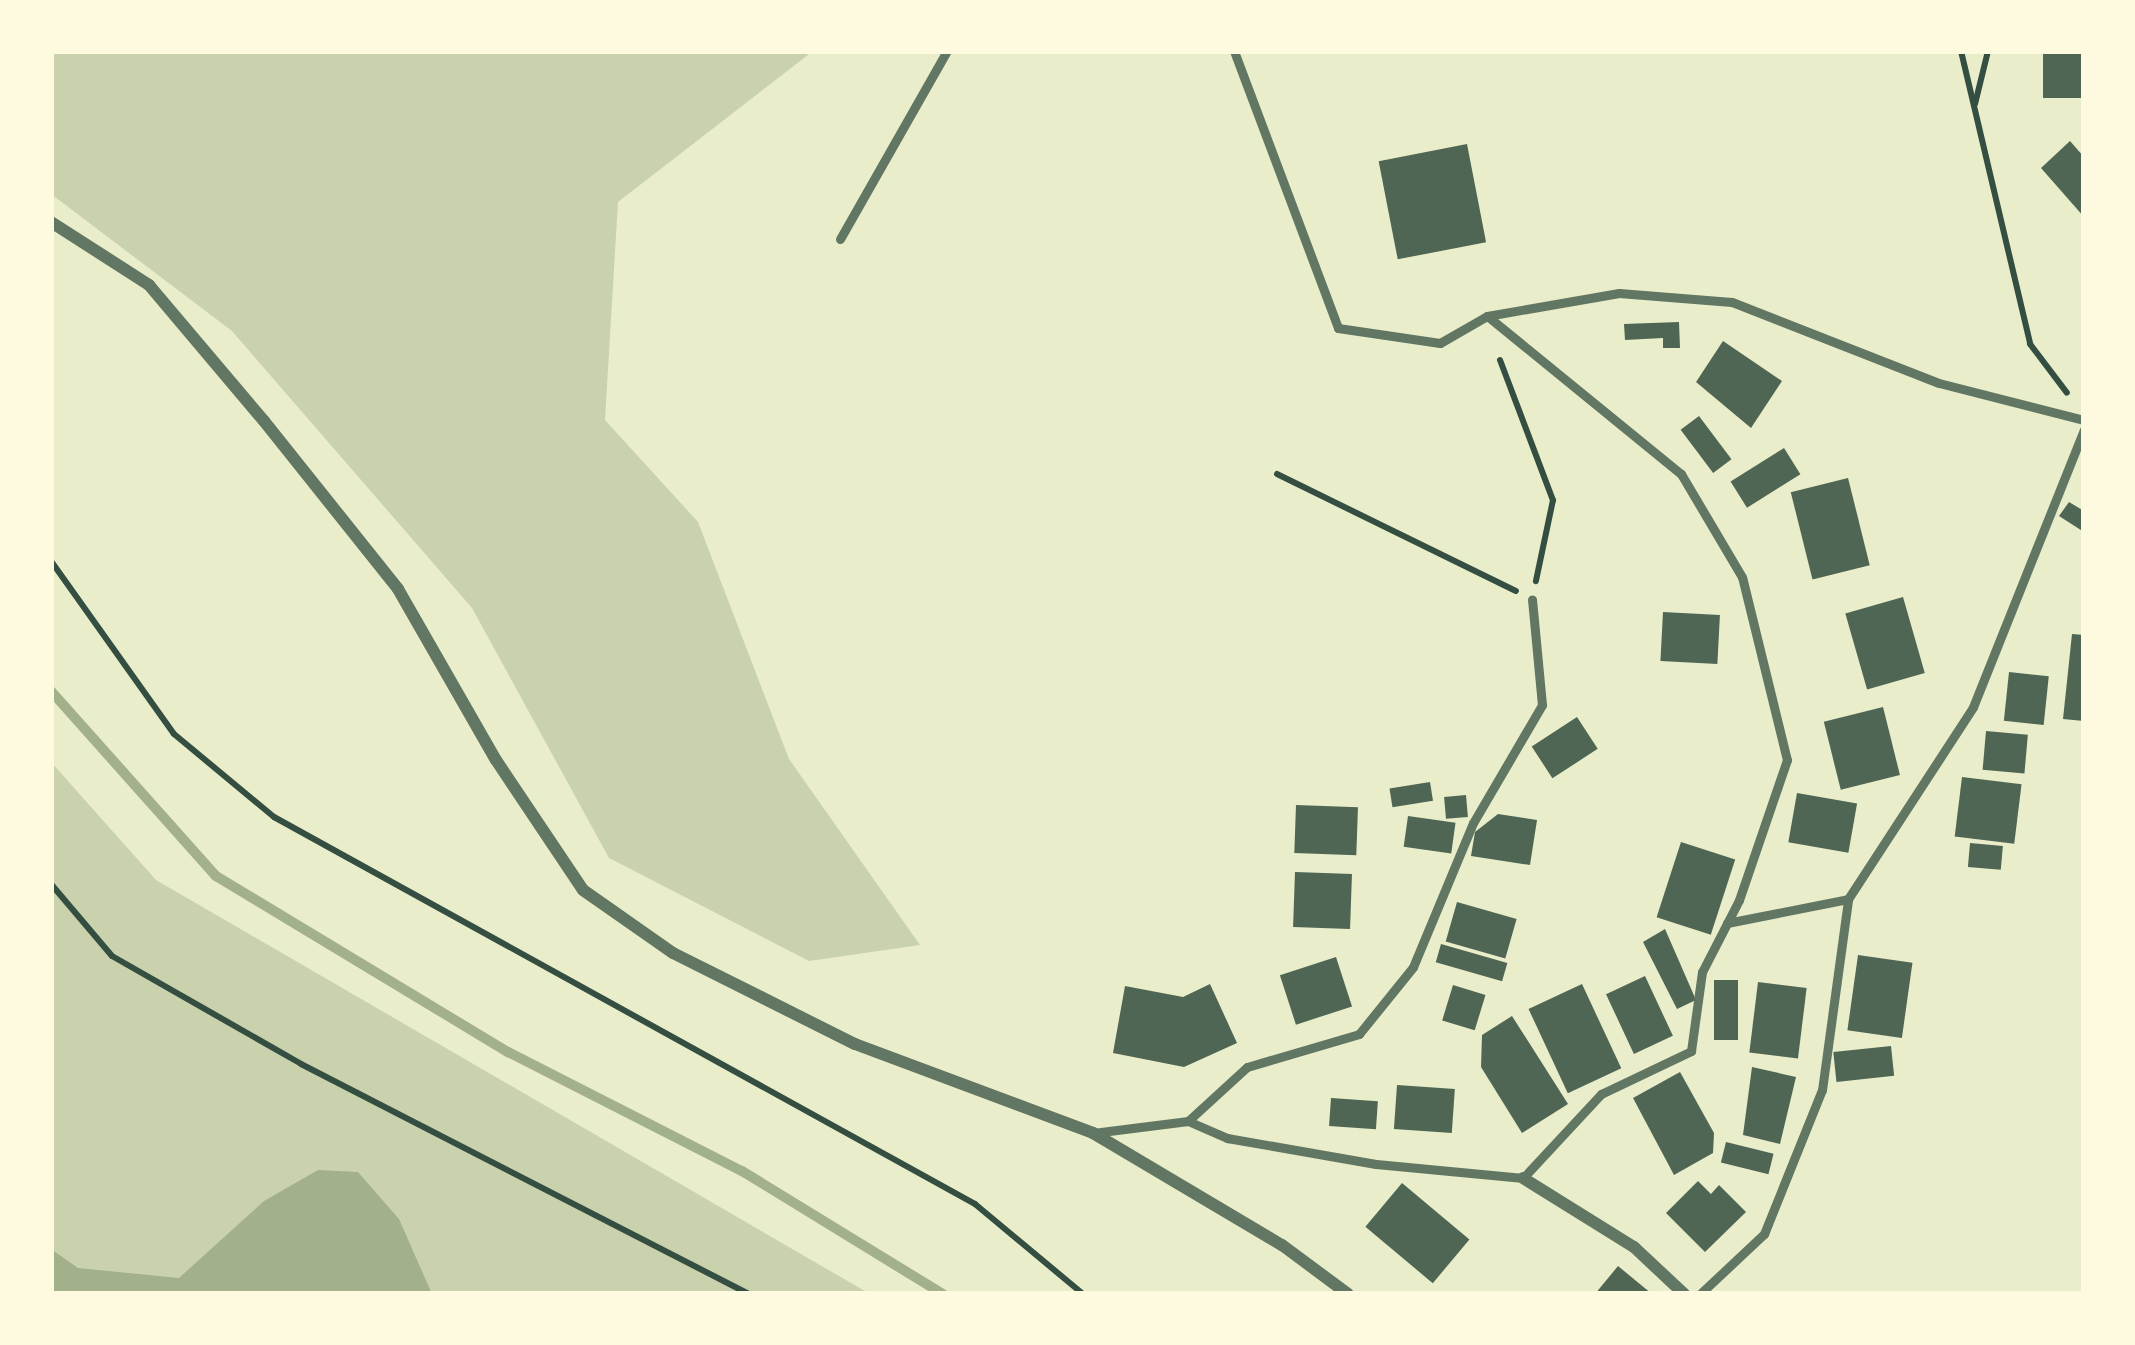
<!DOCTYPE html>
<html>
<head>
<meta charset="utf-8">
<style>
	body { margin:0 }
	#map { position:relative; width:2135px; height:1345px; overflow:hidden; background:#e9edc9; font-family:"Open Sans",sans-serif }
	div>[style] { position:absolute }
	.green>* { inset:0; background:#cad2ad }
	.water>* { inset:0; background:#a3b18a }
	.stream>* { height:10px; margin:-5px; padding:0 5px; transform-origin:5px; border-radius:5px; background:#a3b18a }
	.building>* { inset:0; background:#4f6655; transform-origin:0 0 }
	.path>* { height:6px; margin:-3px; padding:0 3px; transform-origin:3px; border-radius:3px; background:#344e41 }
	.service>* { height:9px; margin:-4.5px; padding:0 4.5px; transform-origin:4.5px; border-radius:4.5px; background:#617663 }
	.minor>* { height:12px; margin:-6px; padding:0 6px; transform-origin:6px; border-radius:6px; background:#617663 }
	span { translate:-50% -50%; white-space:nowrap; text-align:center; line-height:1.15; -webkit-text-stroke:12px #fefae0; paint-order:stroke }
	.frame { position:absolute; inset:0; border:54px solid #fefae0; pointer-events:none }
</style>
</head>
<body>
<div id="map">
	<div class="green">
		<div style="clip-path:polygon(51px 51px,813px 51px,618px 202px,605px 420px,698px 522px,789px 759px,920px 945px,809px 961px,609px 858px,472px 608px,232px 331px,51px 194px)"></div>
		<div style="clip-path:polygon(51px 762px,156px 880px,870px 1294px,51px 1294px)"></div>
	</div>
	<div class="water">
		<div style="clip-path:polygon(318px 1170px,358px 1172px,399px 1219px,432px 1294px,51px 1294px,51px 1249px,78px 1268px,179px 1278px,264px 1201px)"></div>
	</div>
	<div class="stream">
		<div style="left:51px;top:691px;width:248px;rotate:48.3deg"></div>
		<div style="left:216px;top:876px;width:341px;rotate:31.1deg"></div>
		<div style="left:508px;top:1052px;width:263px;rotate:27deg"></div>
		<div style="left:742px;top:1171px;width:236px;rotate:31.5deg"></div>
	</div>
	<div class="building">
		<div style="left:2043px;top:51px;width:41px;height:47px"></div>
		<div style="clip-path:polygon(2070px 141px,2084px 157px,2084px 217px,2041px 168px)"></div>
		<div style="left:1467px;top:144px;width:100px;height:90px;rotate:79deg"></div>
		<div style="clip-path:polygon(1679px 322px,1680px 348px,1663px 348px,1663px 338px,1625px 340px,1624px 324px)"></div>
		<div style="clip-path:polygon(1723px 341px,1782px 381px,1751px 428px,1696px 382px)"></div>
		<div style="left:1699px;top:416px;width:54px;height:23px;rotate:53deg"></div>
		<div style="left:1784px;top:448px;width:31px;height:63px;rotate:58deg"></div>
		<div style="left:1848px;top:478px;width:90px;height:59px;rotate:76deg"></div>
		<div style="clip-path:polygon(2069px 502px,2084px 511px,2084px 532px,2059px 516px)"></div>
		<div style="left:1903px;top:597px;width:79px;height:60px;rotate:74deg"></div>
		<div style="left:1663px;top:612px;width:57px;height:49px;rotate:3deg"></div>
		<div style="clip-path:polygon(2072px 634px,2084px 635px,2084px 721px,2063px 719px)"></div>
		<div style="left:2009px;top:672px;width:40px;height:49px;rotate:6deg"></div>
		<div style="left:1883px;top:707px;width:70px;height:61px;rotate:76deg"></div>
		<div style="left:1577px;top:717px;width:38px;height:54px;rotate:57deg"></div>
		<div style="left:1986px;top:731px;width:42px;height:39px;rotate:5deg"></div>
		<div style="left:1962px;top:777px;width:60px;height:60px;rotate:7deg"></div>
		<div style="left:1430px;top:782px;width:19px;height:41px;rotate:81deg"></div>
		<div style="left:1797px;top:793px;width:61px;height:50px;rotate:10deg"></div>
		<div style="left:1466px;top:795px;width:22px;height:22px;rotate:85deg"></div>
		<div style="left:1296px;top:805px;width:62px;height:48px;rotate:2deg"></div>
		<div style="clip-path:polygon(1498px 814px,1537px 820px,1530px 865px,1471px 856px,1475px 832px)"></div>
		<div style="left:1408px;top:816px;width:48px;height:31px;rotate:8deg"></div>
		<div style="left:1681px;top:842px;width:57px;height:79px;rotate:18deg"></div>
		<div style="left:1970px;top:843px;width:33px;height:24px;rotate:5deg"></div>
		<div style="left:1295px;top:872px;width:57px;height:55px;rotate:2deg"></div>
		<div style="left:1457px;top:902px;width:62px;height:41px;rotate:16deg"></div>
		<div style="clip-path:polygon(1665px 929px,1696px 1000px,1677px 1009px,1643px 942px)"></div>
		<div style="left:1441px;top:944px;width:69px;height:19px;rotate:16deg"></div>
		<div style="left:1858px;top:955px;width:55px;height:76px;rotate:8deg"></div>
		<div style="left:1336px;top:957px;width:52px;height:59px;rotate:72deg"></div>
		<div style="left:1645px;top:976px;width:66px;height:43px;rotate:65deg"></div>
		<div style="left:1714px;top:980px;width:24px;height:60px"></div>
		<div style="left:1758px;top:982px;width:49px;height:71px;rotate:7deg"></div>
		<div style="clip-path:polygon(1210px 984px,1237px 1043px,1184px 1067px,1113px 1053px,1125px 986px,1183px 997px)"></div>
		<div style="left:1582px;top:984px;width:93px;height:59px;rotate:65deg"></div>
		<div style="left:1453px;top:985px;width:34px;height:37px;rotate:17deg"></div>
		<div style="clip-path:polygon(1512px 1016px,1568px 1104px,1522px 1133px,1481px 1067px,1482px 1035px)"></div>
		<div style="left:1891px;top:1046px;width:30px;height:58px;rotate:84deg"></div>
		<div style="clip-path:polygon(1752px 1067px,1796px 1077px,1780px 1144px,1743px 1135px)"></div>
		<div style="clip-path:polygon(1680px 1072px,1714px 1133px,1713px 1153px,1674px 1175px,1633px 1098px)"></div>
		<div style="left:1397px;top:1085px;width:58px;height:44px;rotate:4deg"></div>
		<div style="left:1331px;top:1098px;width:47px;height:28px;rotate:4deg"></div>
		<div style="left:1726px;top:1142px;width:49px;height:21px;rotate:14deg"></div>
		<div style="clip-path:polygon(1698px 1181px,1711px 1194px,1719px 1185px,1746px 1212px,1705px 1252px,1666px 1213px)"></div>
		<div style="left:1402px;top:1183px;width:88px;height:57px;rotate:40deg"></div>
		<div style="clip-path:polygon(1618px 1266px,1652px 1294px,1595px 1294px)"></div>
	</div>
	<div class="path">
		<div style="left:1961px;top:51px;width:301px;rotate:76.7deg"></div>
		<div style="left:2030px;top:344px;width:61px;rotate:52.9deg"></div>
		<div style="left:1975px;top:104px;width:55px;rotate:-76.2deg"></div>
		<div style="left:1500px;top:360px;width:150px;rotate:69.3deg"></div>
		<div style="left:1553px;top:500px;width:83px;rotate:101.9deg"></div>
		<div style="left:1277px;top:474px;width:266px;rotate:26.1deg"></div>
		<div style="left:51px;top:561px;width:212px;rotate:54.6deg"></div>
		<div style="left:174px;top:734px;width:130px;rotate:39.7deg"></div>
		<div style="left:274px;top:817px;width:801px;rotate:28.9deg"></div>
		<div style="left:975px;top:1204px;width:141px;rotate:39.8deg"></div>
		<div style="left:51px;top:884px;width:94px;rotate:49.7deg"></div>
		<div style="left:112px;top:956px;width:218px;rotate:29.7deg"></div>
		<div style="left:301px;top:1064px;width:504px;rotate:27.18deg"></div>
	</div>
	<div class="service">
		<div style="left:1234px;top:51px;width:296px;rotate:69.4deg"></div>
		<div style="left:1338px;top:328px;width:103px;rotate:8.4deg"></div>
		<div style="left:1440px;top:343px;width:54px;rotate:-29.9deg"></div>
		<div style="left:1487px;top:316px;width:134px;rotate:-9.9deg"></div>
		<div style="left:1619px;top:293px;width:113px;rotate:4.6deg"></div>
		<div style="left:1732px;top:302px;width:222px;rotate:21.4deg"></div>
		<div style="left:1939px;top:383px;width:150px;rotate:14.3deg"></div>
		<div style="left:840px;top:239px;width:216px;rotate:-60.4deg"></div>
		<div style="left:1727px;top:923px;width:123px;rotate:-11.2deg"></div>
		<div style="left:1848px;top:899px;width:229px;rotate:-56.9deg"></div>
		<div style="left:1973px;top:707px;width:299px;rotate:-68.2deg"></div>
		<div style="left:1188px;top:1121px;width:80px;rotate:-42.5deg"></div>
		<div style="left:1247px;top:1067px;width:117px;rotate:-16.4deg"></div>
		<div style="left:1359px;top:1034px;width:86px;rotate:-51.1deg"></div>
		<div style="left:1413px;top:967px;width:156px;rotate:-67.4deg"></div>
		<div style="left:1473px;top:823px;width:137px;rotate:-59.7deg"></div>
		<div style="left:1542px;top:705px;width:106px;rotate:-95.4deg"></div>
		<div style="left:1093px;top:1133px;width:96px;rotate:-7.2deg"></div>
		<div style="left:1188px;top:1121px;width:43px;rotate:23.6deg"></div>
		<div style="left:1227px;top:1138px;width:151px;rotate:9.9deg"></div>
		<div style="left:1376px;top:1164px;width:148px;rotate:5.4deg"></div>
		<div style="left:1523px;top:1178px;width:115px;rotate:-47.1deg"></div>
		<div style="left:1601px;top:1094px;width:100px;rotate:-25.5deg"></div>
		<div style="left:1691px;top:1051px;width:80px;rotate:-82.1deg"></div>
		<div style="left:1702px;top:972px;width:81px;rotate:-62.8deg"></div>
		<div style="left:1739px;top:900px;width:148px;rotate:-71.1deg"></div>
		<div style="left:1787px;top:760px;width:188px;rotate:-103.8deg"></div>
		<div style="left:1742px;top:577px;width:120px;rotate:-120.6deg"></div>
		<div style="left:1681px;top:474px;width:250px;rotate:-140.8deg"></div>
		<div style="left:1700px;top:1294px;width:88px;rotate:-43.2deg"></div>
		<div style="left:1764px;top:1234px;width:155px;rotate:-68.1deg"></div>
		<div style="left:1822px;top:1090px;width:193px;rotate:-82.2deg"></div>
	</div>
	<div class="minor">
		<div style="left:51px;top:222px;width:117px;rotate:32.7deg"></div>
		<div style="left:149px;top:285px;width:178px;rotate:49.8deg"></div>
		<div style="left:264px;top:421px;width:215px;rotate:51.4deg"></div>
		<div style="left:398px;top:589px;width:197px;rotate:60.2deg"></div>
		<div style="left:496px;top:760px;width:156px;rotate:56.2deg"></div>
		<div style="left:583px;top:890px;width:110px;rotate:35deg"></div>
		<div style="left:673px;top:953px;width:203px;rotate:26.6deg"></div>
		<div style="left:855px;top:1044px;width:254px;rotate:20.5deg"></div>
		<div style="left:1093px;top:1133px;width:220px;rotate:30.7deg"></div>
		<div style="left:1282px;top:1245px;width:82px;rotate:36.6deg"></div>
		<div style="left:1523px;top:1178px;width:131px;rotate:31.9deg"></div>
		<div style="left:1634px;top:1247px;width:69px;rotate:43.2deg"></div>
	</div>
	<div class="frame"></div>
</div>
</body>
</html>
